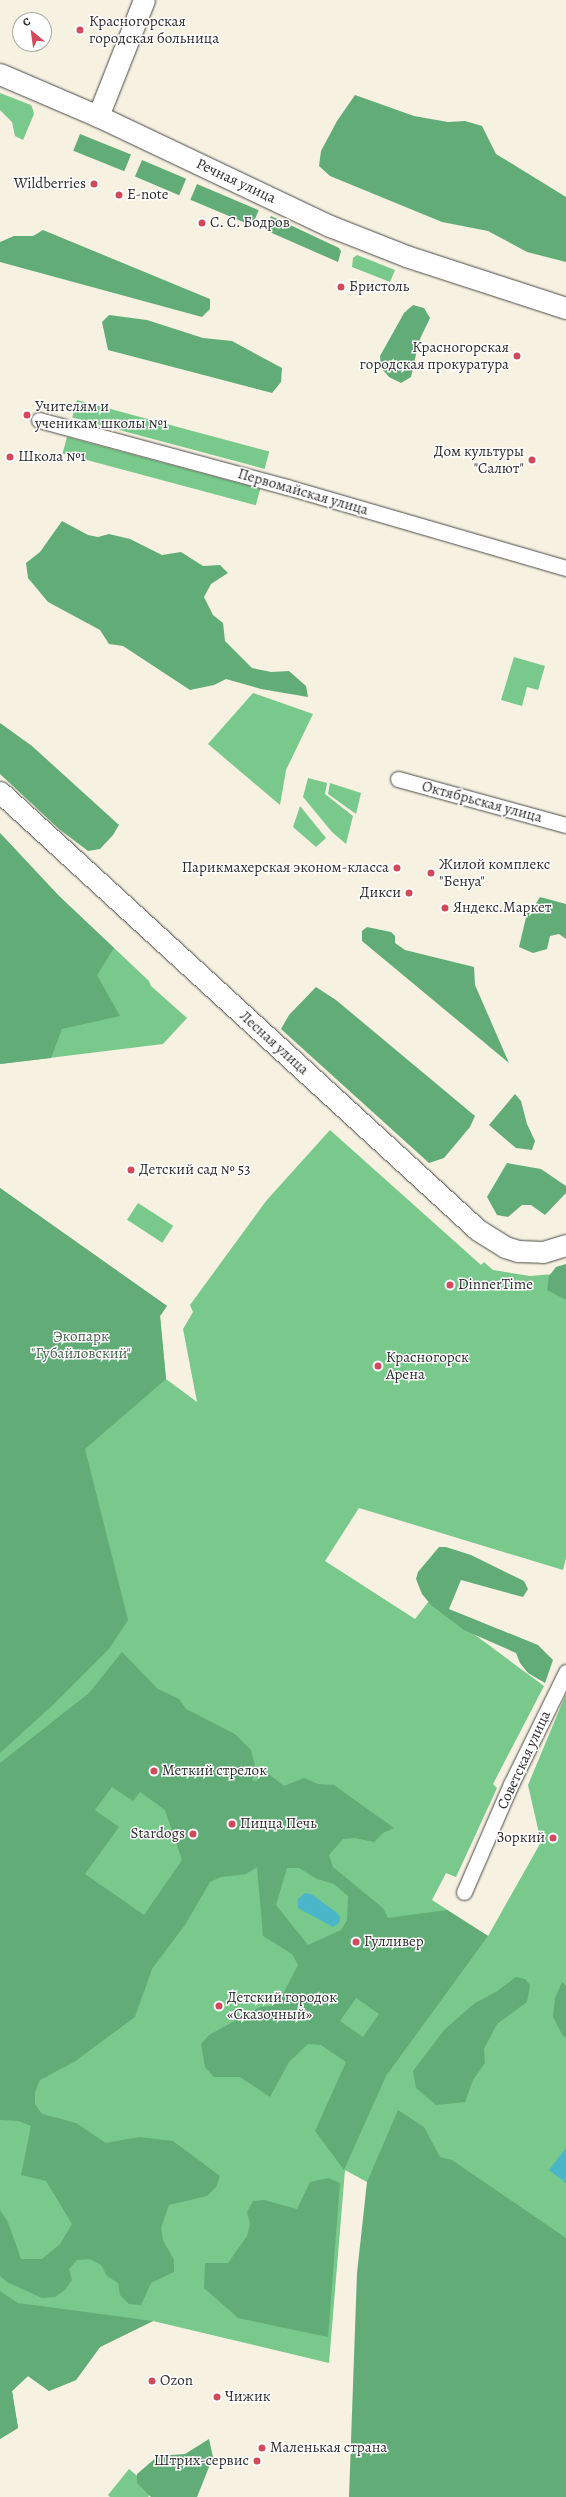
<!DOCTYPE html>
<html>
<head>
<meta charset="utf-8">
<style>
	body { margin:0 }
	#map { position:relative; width:566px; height:2497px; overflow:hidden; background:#f6f1e1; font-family:Alegreya,serif }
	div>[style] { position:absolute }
	.green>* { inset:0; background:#78c98b; transform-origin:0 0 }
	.forest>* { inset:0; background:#62ad77; transform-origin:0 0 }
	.water>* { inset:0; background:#4bb6c8 }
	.roads { filter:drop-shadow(0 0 1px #494946) drop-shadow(0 0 1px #494946) }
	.street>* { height:15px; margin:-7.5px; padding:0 7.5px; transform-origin:7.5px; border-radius:7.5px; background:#fff }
	.secondary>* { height:21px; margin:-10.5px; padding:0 10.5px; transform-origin:10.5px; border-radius:10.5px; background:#fff }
	.dots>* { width:11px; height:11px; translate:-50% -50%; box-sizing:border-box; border:2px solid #fff; border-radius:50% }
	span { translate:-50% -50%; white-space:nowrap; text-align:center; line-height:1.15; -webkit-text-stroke:3px #fff; paint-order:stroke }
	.poi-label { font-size:15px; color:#2b2b2b }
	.left { translate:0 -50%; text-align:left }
	.right { translate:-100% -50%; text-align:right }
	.street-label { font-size:15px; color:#2b2b2b }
	.park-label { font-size:15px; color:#46624d }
	.north { position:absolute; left:12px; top:12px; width:40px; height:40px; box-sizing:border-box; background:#fff; border:1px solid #aaa; border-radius:50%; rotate:331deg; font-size:11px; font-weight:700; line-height:16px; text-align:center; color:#2b2b2b }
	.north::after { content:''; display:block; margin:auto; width:14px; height:18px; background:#d1495b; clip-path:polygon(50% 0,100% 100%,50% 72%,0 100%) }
</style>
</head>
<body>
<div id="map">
	<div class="green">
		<div style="clip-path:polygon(0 93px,31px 105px,33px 110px,34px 114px,23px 140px,15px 136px,12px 122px,0 110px)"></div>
		<div style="clip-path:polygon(357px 255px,395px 270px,390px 282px,352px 267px,353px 258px)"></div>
		<div style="left:77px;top:400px;width:199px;height:18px;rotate:15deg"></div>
		<div style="left:67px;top:437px;width:200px;height:17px;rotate:15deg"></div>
		<div style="clip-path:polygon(514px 657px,545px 666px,538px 690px,527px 687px,522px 706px,501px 700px)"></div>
		<div style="clip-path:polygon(253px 693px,313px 714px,286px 770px,280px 805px,208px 744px)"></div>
		<div style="clip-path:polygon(308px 778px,327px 783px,325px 794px,353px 816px,346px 844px,332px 832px,303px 797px)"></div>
		<div style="clip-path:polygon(330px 783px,361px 793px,356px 814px,328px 794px)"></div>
		<div style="clip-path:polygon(300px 806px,326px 838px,316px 847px,293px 827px)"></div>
		<div style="clip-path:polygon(0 833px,59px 896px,149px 981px,151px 986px,187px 1018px,163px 1044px,0 1064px)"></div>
		<div style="clip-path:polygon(330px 1130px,481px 1265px,484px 1262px,493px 1270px,530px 1276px,566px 1273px,566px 1558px,563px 1570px,359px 1508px,325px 1561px,415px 1619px,429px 1601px,544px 1686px,493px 1784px,497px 1788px,456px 1877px,446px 1873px,432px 1900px,488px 1936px,541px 1842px,528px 1785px,566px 1694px,566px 2332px,367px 2182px,345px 2170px,329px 2363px,153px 2321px,100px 2347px,76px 2380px,49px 2391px,28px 2376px,12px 2391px,18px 2428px,0 2439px,0 1188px,167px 1306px,160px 1316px,166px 1379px,197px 1402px,183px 1329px,193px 1312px,190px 1305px,266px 1201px)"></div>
		<div style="left:138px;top:1203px;width:42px;height:20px;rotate:33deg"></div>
		<div style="clip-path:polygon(129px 2469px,154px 2490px,148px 2497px,110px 2497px,108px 2495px)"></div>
	</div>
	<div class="forest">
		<div style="clip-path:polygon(355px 95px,414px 116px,448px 122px,465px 121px,482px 126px,496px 154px,566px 197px,566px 262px,527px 252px,488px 231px,442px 222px,330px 176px,319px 166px,321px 151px,337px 121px)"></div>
		<div style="left:80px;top:134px;width:55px;height:18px;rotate:22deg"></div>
		<div style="left:142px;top:160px;width:48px;height:18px;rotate:23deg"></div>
		<div style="left:197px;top:184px;width:67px;height:17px;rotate:23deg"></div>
		<div style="clip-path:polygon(271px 216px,339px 248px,341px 251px,338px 262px,265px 230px)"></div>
		<div style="clip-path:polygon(43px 230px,210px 299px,210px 309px,202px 317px,0 262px,0 242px,14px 236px,33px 236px)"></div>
		<div style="clip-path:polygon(413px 305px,424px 308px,430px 318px,419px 341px,411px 377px,401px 383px,389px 377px,381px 368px,380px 356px,404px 313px)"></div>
		<div style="clip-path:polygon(109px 315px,147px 320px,203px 338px,232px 341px,282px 368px,281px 382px,272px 393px,108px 350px,102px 322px)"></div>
		<div style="clip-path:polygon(62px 521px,88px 535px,98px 537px,109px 534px,130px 539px,162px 555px,181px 552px,203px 566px,220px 565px,228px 573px,211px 584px,204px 597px,213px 615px,223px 623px,225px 641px,252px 668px,271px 672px,289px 671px,306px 686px,308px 697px,261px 689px,226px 679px,214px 685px,190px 690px,123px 646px,109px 644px,100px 630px,48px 602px,28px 578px,26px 563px,40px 552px)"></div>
		<div style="clip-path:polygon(0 723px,32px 746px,119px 825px,113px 835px,100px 849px,88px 851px,59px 829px,0 774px)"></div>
		<div style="clip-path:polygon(0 833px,59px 896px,114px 948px,97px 975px,120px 1016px,62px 1029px,51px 1058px,0 1064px)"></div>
		<div style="clip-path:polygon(540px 897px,566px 904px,566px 939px,559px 934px,550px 936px,547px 949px,533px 953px,519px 947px,528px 909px,535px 905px)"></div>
		<div style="clip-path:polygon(367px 927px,391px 932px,395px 936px,395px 943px,405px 950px,474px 967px,475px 985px,509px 1063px,362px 941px,362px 931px)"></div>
		<div style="clip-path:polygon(316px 987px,336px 1000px,475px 1116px,470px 1127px,444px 1158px,429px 1163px,281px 1029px,289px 1015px)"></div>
		<div style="clip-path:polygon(515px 1094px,521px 1101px,527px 1124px,535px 1141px,532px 1150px,516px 1148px,489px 1125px)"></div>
		<div style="clip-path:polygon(507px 1163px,541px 1169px,566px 1186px,566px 1193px,545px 1215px,531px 1205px,522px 1205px,508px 1217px,497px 1215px,487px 1197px)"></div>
		<div style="clip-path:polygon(0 1188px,167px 1306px,160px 1316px,166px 1379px,85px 1449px,128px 1620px,109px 1649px,54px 1704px,0 1753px)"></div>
		<div style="clip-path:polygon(566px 1264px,566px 1300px,547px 1290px,549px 1276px,556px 1267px)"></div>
		<div style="clip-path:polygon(439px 1547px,446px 1547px,471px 1555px,524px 1581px,528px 1589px,523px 1597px,461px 1580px,449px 1609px,538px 1645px,553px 1660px,545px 1683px,528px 1673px,520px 1663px,516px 1653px,464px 1630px,431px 1605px,422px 1594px,416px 1579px,418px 1572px)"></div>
		<div style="clip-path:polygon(evenodd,122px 1652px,158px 1689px,179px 1699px,186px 1709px,235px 1734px,251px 1750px,256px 1769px,252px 1780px,256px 1781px,265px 1771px,284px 1786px,304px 1778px,318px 1784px,334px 1785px,394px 1828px,383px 1833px,374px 1842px,355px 1838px,343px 1839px,329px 1855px,333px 1867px,383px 1908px,388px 1918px,447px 1910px,488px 1936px,386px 2076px,344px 2170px,315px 2131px,346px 2062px,321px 2045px,308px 2044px,289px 2062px,270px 2097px,240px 2077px,214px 2077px,205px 2067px,201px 2044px,209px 2035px,260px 2007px,271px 2006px,281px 1998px,298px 1965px,292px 1954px,263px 1936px,257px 1867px,246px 1874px,221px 1877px,210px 1882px,185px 1925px,152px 1969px,135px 2017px,74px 2062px,40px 2080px,35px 2092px,35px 2104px,42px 2114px,76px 2123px,106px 2143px,139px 2137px,173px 2141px,220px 2176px,216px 2187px,207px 2196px,169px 2205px,161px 2228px,163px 2240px,174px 2260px,174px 2272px,151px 2283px,141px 2305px,129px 2304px,120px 2295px,118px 2283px,107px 2276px,101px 2265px,90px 2259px,77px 2260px,69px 2269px,72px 2280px,65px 2290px,55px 2297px,42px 2298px,7px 2282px,0 2276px,0 2210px,8px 2222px,21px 2259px,42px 2259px,60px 2244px,72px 2224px,46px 2181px,21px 2175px,31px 2126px,18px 2121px,0 2120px,0 1763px,89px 1693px,122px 1652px,112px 1787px,133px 1801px,140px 1792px,165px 1810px,182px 1860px,144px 1915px,85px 1874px,119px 1827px,95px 1810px,112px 1787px,122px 1652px,287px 1868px,299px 1868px,317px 1879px,334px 1884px,348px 1896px,347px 1920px,341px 1930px,308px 1945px,276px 1905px,287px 1868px,122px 1652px,356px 1998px,379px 2014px,363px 2037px,340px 2021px,356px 1998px)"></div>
		<div style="clip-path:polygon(516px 1977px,525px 1979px,530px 1985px,527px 2002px,497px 2024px,484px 2049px,485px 2063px,473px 2080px,465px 2102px,436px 2105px,416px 2088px,413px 2071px,445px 2029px,475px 2003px,496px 1992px)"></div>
		<div style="clip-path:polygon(562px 1982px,566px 1986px,566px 2037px,563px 2036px,553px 2017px,555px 1998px)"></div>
		<div style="clip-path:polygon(398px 2110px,424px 2127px,440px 2157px,452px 2160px,566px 2238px,566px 2497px,349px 2497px,357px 2273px,367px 2182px)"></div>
		<div style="clip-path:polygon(328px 2178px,340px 2183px,328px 2337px,238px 2318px,204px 2288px,205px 2263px,228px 2263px,247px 2236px,250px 2224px,247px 2212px,253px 2201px,264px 2200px,297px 2209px,310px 2182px)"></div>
		<div style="clip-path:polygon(0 2291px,18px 2303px,153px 2321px,100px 2347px,76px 2380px,49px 2391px,28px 2376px,12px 2391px,18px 2428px,0 2439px)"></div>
		<div style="clip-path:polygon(209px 2439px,213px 2457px,197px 2497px,151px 2497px,137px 2483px,137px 2474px,158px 2456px,185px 2454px)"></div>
	</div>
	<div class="water">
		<div style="clip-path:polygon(305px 1893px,311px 1894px,336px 1912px,340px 1917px,339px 1923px,333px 1927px,298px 1908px,298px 1899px)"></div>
		<div style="clip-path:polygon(566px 2148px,566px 2183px,549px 2170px)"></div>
	</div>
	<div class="roads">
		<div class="street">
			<div style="left:39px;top:420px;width:257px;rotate:15.1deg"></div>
			<div style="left:287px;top:487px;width:291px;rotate:16.2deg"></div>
			<div style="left:398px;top:779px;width:174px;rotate:15.3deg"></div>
			<div style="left:464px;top:1892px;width:118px;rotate:-66.5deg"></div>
			<div style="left:511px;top:1784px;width:125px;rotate:-63.8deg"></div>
		</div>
		<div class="secondary">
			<div style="left:0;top:74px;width:107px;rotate:23.2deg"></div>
			<div style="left:98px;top:116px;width:257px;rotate:25.4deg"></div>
			<div style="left:330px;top:226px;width:82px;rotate:21.5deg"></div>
			<div style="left:406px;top:256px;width:168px;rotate:18deg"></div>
			<div style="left:98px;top:116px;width:125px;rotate:-68.4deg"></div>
			<div style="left:0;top:792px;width:648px;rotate:42.5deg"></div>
			<div style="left:478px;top:1230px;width:32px;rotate:32deg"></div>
			<div style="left:505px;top:1247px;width:14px;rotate:17deg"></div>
			<div style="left:518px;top:1251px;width:25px;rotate:2deg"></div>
			<div style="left:543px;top:1252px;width:24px;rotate:-17deg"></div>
		</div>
	</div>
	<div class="dots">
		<div style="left:80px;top:30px;background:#d1495b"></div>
		<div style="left:94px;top:184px;background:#d1495b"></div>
		<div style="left:119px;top:195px;background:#d1495b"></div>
		<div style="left:202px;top:223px;background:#d1495b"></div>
		<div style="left:341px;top:287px;background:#d1495b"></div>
		<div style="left:517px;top:356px;background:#d1495b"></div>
		<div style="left:27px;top:415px;background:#d1495b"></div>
		<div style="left:10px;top:457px;background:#d1495b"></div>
		<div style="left:532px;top:460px;background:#d1495b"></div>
		<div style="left:397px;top:868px;background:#d1495b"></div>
		<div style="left:431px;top:873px;background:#d1495b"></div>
		<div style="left:409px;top:893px;background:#d1495b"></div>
		<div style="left:445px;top:908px;background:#d1495b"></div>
		<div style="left:131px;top:1170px;background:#d1495b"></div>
		<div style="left:450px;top:1285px;background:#d1495b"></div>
		<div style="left:378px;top:1366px;background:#d1495b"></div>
		<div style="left:154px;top:1771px;background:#d1495b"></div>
		<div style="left:232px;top:1824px;background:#d1495b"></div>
		<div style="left:193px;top:1834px;background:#d1495b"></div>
		<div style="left:553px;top:1838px;background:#d1495b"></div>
		<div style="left:356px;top:1942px;background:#d1495b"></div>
		<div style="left:219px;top:2006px;background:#d1495b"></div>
		<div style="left:152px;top:2381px;background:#d1495b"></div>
		<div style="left:217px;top:2397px;background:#d1495b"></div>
		<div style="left:262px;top:2448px;background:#d1495b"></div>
		<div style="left:257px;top:2461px;background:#d1495b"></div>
	</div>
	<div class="poi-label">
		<span class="left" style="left:89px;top:30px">Красногорская<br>городская больница</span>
		<span class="right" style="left:86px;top:184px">Wildberries</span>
		<span class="left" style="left:127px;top:195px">E-note</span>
		<span class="left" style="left:210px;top:223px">С. С. Бодров</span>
		<span class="left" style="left:349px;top:287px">Бристоль</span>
		<span class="right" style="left:509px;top:356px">Красногорская<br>городская прокуратура</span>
		<span class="left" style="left:35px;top:415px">Учителям и<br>ученикам школы №1</span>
		<span class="right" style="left:524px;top:460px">Дом культуры<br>"Салют"</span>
		<span class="left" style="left:18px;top:457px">Школа №1</span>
		<span class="left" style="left:439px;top:873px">Жилой комплекс<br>"Бенуа"</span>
		<span class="right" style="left:389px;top:868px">Парикмахерская эконом-класса</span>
		<span class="right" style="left:401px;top:893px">Дикси</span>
		<span class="left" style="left:453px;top:908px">Яндекс.Маркет</span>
		<span class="left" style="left:139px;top:1170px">Детский сад № 53</span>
		<span class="left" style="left:458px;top:1285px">DinnerTime</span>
		<span class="left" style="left:386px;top:1366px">Красногорск<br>Арена</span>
		<span class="left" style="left:162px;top:1771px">Меткий стрелок</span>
		<span class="left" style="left:240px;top:1824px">Пицца Печь</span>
		<span class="right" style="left:185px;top:1834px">Stardogs</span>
		<span class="right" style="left:545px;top:1838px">Зоркий</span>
		<span class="left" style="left:364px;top:1942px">Гулливер</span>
		<span class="left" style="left:227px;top:2006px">Детский городок<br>«Сказочный»</span>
		<span class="left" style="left:160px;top:2381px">Ozon</span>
		<span class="left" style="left:225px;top:2397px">Чижик</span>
		<span class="left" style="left:270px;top:2448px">Маленькая страна</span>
		<span class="right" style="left:249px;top:2461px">Штрих-сервис</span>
	</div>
	<div class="street-label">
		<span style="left:236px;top:181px;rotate:25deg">Речная улица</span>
		<span style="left:303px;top:492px;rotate:16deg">Первомайская улица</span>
		<span style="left:482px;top:802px;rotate:15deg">Октябрьская улица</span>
		<span style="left:274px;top:1043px;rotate:42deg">Лесная улица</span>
		<span style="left:524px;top:1760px;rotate:-65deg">Советская улица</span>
	</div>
	<div class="park-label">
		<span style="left:81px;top:1345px">Экопарк<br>"Губайловский"</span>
	</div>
	<div class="north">С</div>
</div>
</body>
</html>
